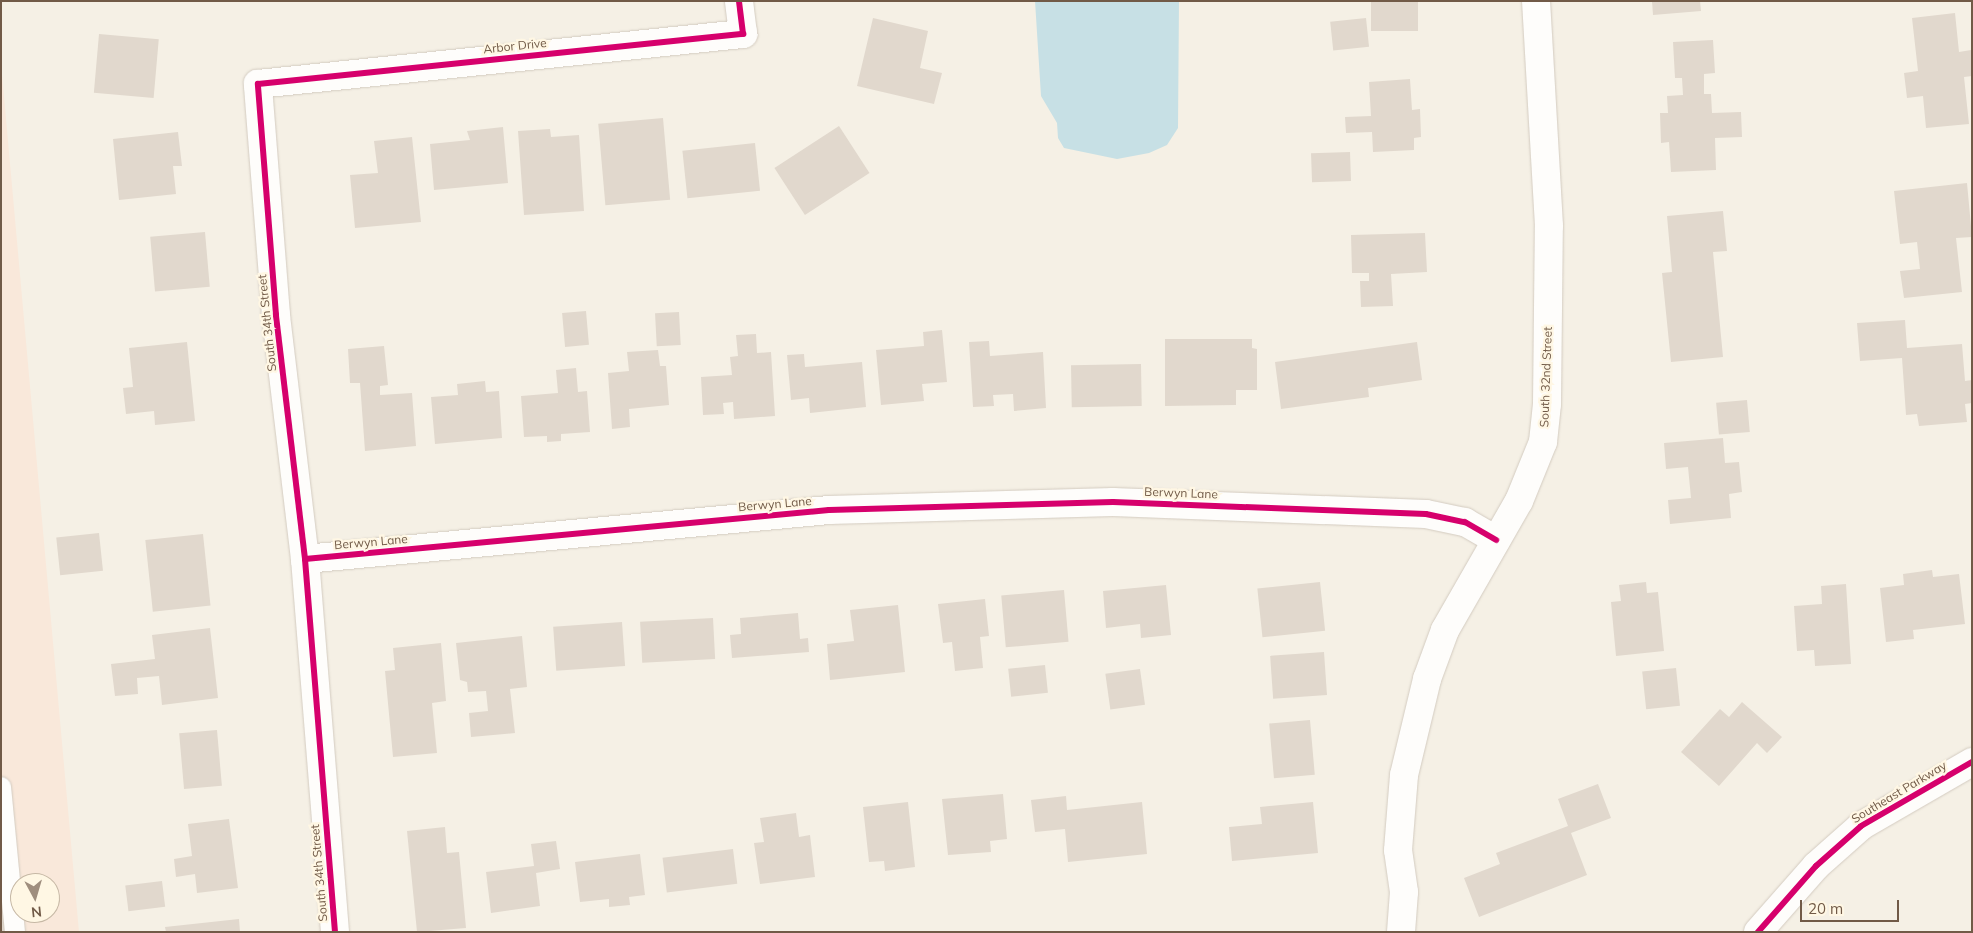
<!DOCTYPE html>
<html>
<head>
<meta charset="utf-8">
<style>
	body { margin:0 }
	#map { position:relative; width:1973px; height:933px; overflow:hidden; background:#f5f0e5; font-family:Mulish,sans-serif }
	div>[style] { position:absolute }
	.commercial>* { inset:0; background:#f9e8da }
	.water>* { inset:0; background:#c7e0e5 }
	.building>* { inset:0; background:#e1d8cd; transform-origin:0 0 }
	.roads { filter:drop-shadow(0 0 1px #d3cbc0) drop-shadow(0 0 1px #d3cbc0) }
	.lane>* { height:20px; margin:-10px; padding:0 10px; transform-origin:10px; border-radius:10px; background:#fefdfb }
	.street>* { height:28px; margin:-14px; padding:0 14px; transform-origin:14px; border-radius:14px; background:#fefdfb }
	.cycleway>* { height:6px; margin:-3px; padding:0 3px; transform-origin:3px; border-radius:3px; background:#d6006c }
	span { translate:-50% -50%; white-space:nowrap; text-align:center; line-height:1.15; -webkit-text-stroke:4.5px #fff7e4; paint-order:stroke }
	.street-label { font-size:12px; color:#715a47 }
	.frame { position:absolute; inset:0; border:2px solid #715a47; pointer-events:none }
	.north { position:absolute; left:10px; top:873px; width:50px; height:50px; box-sizing:border-box; background:#fff7e4; border:1px solid #c6b8a5; border-radius:50%; rotate:174deg; font-size:14px; font-weight:700; line-height:20px; text-align:center; color:#715a47 }
	.north::after { content:''; display:block; margin:auto; width:18px; height:22px; background:#9f8e7e; clip-path:polygon(50% 0,100% 100%,50% 72%,0 100%) }
	.scale { position:absolute; left:1800px; top:900px; width:99px; height:22px; box-sizing:border-box; border:2px solid #715a47; border-top:0; padding-left:6px; font-size:15px; line-height:18px; white-space:nowrap; color:#715a47; -webkit-text-stroke:4px #fff7e4; paint-order:stroke }
</style>
</head>
<body>
<div id="map">
	<div class="commercial">
		<div style="clip-path:polygon(evenodd,1px 63px,79px 932px,1px 932px,1px 63px,20px 883px,50px 883px,50px 913px,20px 913px,20px 883px)"></div>
	</div>
	<div class="water">
		<div style="clip-path:polygon(1035px 1px,1179px 1px,1178px 128px,1167px 145px,1149px 153px,1117px 159px,1064px 148px,1058px 138px,1057px 123px,1041px 96px)"></div>
	</div>
	<div class="building">
		<div style="left:1371px;top:1px;width:47px;height:30px"></div>
		<div style="clip-path:polygon(1652px 1px,1700px 1px,1701px 11px,1653px 15px)"></div>
		<div style="clip-path:polygon(1955px 13px,1959px 52px,1971px 50px,1972px 76px,1964px 77px,1969px 124px,1926px 128px,1923px 96px,1907px 98px,1904px 73px,1918px 71px,1912px 18px)"></div>
		<div style="clip-path:polygon(873px 18px,928px 31px,920px 68px,942px 73px,934px 104px,857px 86px)"></div>
		<div style="left:1366px;top:18px;width:29px;height:36px;rotate:84deg"></div>
		<div style="left:99px;top:34px;width:60px;height:59px;rotate:5deg"></div>
		<div style="clip-path:polygon(1713px 40px,1715px 73px,1704px 74px,1704px 94px,1711px 94px,1712px 113px,1741px 112px,1742px 137px,1715px 138px,1716px 170px,1671px 172px,1669px 142px,1661px 143px,1660px 113px,1668px 113px,1667px 96px,1683px 95px,1682px 78px,1675px 78px,1673px 42px)"></div>
		<div style="clip-path:polygon(1410px 79px,1412px 110px,1420px 109px,1421px 137px,1414px 138px,1414px 150px,1373px 152px,1372px 132px,1346px 133px,1345px 117px,1371px 116px,1369px 82px)"></div>
		<div style="left:663px;top:118px;width:82px;height:65px;rotate:85deg"></div>
		<div style="left:839px;top:126px;width:56px;height:77px;rotate:57deg"></div>
		<div style="clip-path:polygon(503px 127px,508px 183px,434px 190px,430px 144px,470px 140px,467px 131px)"></div>
		<div style="clip-path:polygon(550px 129px,551px 137px,579px 135px,584px 211px,524px 215px,518px 131px)"></div>
		<div style="clip-path:polygon(178px 132px,182px 166px,173px 166px,176px 194px,119px 200px,113px 139px)"></div>
		<div style="clip-path:polygon(412px 137px,421px 222px,355px 228px,350px 175px,378px 173px,374px 141px)"></div>
		<div style="left:755px;top:143px;width:48px;height:73px;rotate:84deg"></div>
		<div style="left:1350px;top:152px;width:29px;height:39px;rotate:88deg"></div>
		<div style="clip-path:polygon(1967px 183px,1972px 237px,1956px 238px,1962px 292px,1904px 298px,1900px 271px,1920px 269px,1917px 242px,1900px 244px,1894px 191px)"></div>
		<div style="clip-path:polygon(1723px 211px,1727px 251px,1713px 252px,1723px 357px,1671px 362px,1662px 273px,1672px 272px,1667px 216px)"></div>
		<div style="left:205px;top:232px;width:55px;height:55px;rotate:85deg"></div>
		<div style="clip-path:polygon(1425px 233px,1427px 272px,1391px 274px,1393px 306px,1361px 307px,1360px 281px,1369px 281px,1369px 273px,1352px 273px,1351px 235px)"></div>
		<div style="left:586px;top:311px;width:34px;height:24px;rotate:85deg"></div>
		<div style="left:679px;top:312px;width:33px;height:24px;rotate:87deg"></div>
		<div style="clip-path:polygon(1905px 320px,1907px 348px,1962px 344px,1965px 381px,1972px 380px,1972px 403px,1965px 404px,1967px 422px,1919px 426px,1917px 414px,1906px 415px,1902px 358px,1860px 361px,1857px 323px)"></div>
		<div style="clip-path:polygon(942px 330px,947px 382px,922px 384px,924px 401px,881px 405px,876px 350px,924px 346px,923px 332px)"></div>
		<div style="clip-path:polygon(756px 334px,757px 353px,771px 352px,775px 416px,734px 419px,733px 402px,723px 403px,724px 414px,703px 415px,701px 377px,732px 375px,730px 357px,738px 356px,736px 335px)"></div>
		<div style="clip-path:polygon(1165px 339px,1252px 339px,1252px 348px,1257px 349px,1257px 390px,1236px 390px,1236px 405px,1165px 406px)"></div>
		<div style="clip-path:polygon(989px 341px,990px 356px,1043px 352px,1046px 408px,1014px 411px,1013px 394px,993px 395px,994px 406px,973px 407px,969px 342px)"></div>
		<div style="clip-path:polygon(187px 342px,195px 421px,155px 425px,154px 411px,126px 414px,123px 388px,133px 387px,129px 348px)"></div>
		<div style="clip-path:polygon(1417px 342px,1422px 380px,1368px 388px,1369px 397px,1281px 409px,1275px 362px)"></div>
		<div style="clip-path:polygon(384px 346px,388px 385px,380px 386px,380px 395px,412px 393px,416px 446px,365px 451px,360px 383px,350px 383px,348px 349px)"></div>
		<div style="clip-path:polygon(658px 350px,660px 366px,666px 366px,669px 405px,629px 409px,630px 427px,612px 429px,608px 373px,629px 371px,627px 352px)"></div>
		<div style="clip-path:polygon(804px 354px,805px 367px,862px 362px,866px 407px,810px 413px,809px 398px,791px 400px,787px 355px)"></div>
		<div style="left:1141px;top:364px;width:42px;height:70px;rotate:89deg"></div>
		<div style="clip-path:polygon(576px 368px,578px 392px,587px 391px,590px 432px,561px 434px,561px 441px,547px 442px,547px 436px,524px 437px,521px 396px,558px 393px,556px 370px)"></div>
		<div style="clip-path:polygon(485px 381px,486px 392px,499px 391px,502px 438px,435px 444px,431px 397px,458px 395px,457px 384px)"></div>
		<div style="left:1747px;top:400px;width:32px;height:31px;rotate:85deg"></div>
		<div style="clip-path:polygon(1723px 438px,1725px 463px,1739px 462px,1742px 492px,1729px 494px,1731px 518px,1670px 524px,1668px 500px,1691px 498px,1688px 467px,1666px 469px,1664px 443px)"></div>
		<div style="left:99px;top:533px;width:38px;height:43px;rotate:84deg"></div>
		<div style="left:203px;top:534px;width:72px;height:58px;rotate:84deg"></div>
		<div style="clip-path:polygon(1932px 570px,1933px 577px,1959px 574px,1965px 624px,1913px 630px,1914px 639px,1886px 642px,1880px 588px,1904px 585px,1903px 574px)"></div>
		<div style="left:1320px;top:582px;width:49px;height:63px;rotate:84deg"></div>
		<div style="clip-path:polygon(1646px 582px,1647px 593px,1658px 592px,1664px 651px,1616px 656px,1611px 602px,1621px 601px,1619px 585px)"></div>
		<div style="clip-path:polygon(1846px 584px,1851px 664px,1815px 666px,1814px 650px,1797px 651px,1794px 606px,1822px 604px,1821px 586px)"></div>
		<div style="clip-path:polygon(1166px 585px,1171px 635px,1141px 638px,1140px 624px,1106px 628px,1103px 591px)"></div>
		<div style="left:1064px;top:590px;width:52px;height:63px;rotate:85deg"></div>
		<div style="clip-path:polygon(985px 599px,989px 636px,980px 637px,983px 668px,955px 671px,952px 642px,943px 643px,938px 604px)"></div>
		<div style="clip-path:polygon(898px 605px,905px 672px,830px 680px,827px 644px,854px 641px,850px 610px)"></div>
		<div style="clip-path:polygon(798px 613px,800px 639px,808px 638px,809px 652px,732px 658px,730px 635px,741px 634px,740px 618px)"></div>
		<div style="left:713px;top:618px;width:41px;height:73px;rotate:87deg"></div>
		<div style="left:622px;top:622px;width:44px;height:69px;rotate:86deg"></div>
		<div style="clip-path:polygon(210px 628px,218px 698px,162px 705px,159px 676px,137px 678px,138px 694px,115px 696px,111px 664px,155px 659px,152px 635px)"></div>
		<div style="clip-path:polygon(522px 636px,527px 687px,510px 689px,515px 733px,471px 737px,469px 713px,488px 711px,486px 691px,468px 692px,467px 682px,460px 680px,456px 643px)"></div>
		<div style="clip-path:polygon(441px 643px,446px 701px,432px 703px,437px 753px,393px 757px,385px 671px,395px 670px,393px 648px)"></div>
		<div style="left:1324px;top:652px;width:43px;height:54px;rotate:86deg"></div>
		<div style="left:1045px;top:665px;width:28px;height:37px;rotate:84deg"></div>
		<div style="left:1676px;top:668px;width:38px;height:34px;rotate:84deg"></div>
		<div style="left:1140px;top:669px;width:36px;height:35px;rotate:82deg"></div>
		<div style="clip-path:polygon(1742px 702px,1782px 737px,1767px 753px,1757px 743px,1719px 786px,1681px 752px,1720px 709px,1729px 717px)"></div>
		<div style="left:1310px;top:720px;width:55px;height:41px;rotate:85deg"></div>
		<div style="left:217px;top:730px;width:56px;height:38px;rotate:85deg"></div>
		<div style="clip-path:polygon(1598px 784px,1611px 818px,1571px 833px,1587px 875px,1479px 917px,1464px 878px,1500px 864px,1496px 853px,1568px 826px,1558px 799px)"></div>
		<div style="clip-path:polygon(1003px 794px,1007px 839px,990px 841px,991px 852px,948px 855px,942px 799px)"></div>
		<div style="clip-path:polygon(1066px 796px,1067px 810px,1142px 802px,1147px 854px,1068px 862px,1065px 829px,1035px 832px,1031px 800px)"></div>
		<div style="clip-path:polygon(908px 802px,915px 867px,885px 871px,884px 861px,869px 862px,863px 807px)"></div>
		<div style="clip-path:polygon(1313px 802px,1318px 853px,1232px 861px,1229px 827px,1262px 824px,1260px 807px)"></div>
		<div style="clip-path:polygon(796px 813px,799px 837px,810px 835px,815px 877px,760px 884px,754px 843px,764px 842px,760px 818px)"></div>
		<div style="clip-path:polygon(229px 819px,238px 888px,197px 893px,195px 874px,176px 877px,174px 859px,192px 856px,188px 824px)"></div>
		<div style="clip-path:polygon(445px 827px,447px 853px,459px 852px,466px 928px,417px 932px,407px 831px)"></div>
		<div style="clip-path:polygon(556px 841px,560px 869px,536px 873px,540px 906px,491px 913px,486px 872px,534px 866px,531px 844px)"></div>
		<div style="left:733px;top:849px;width:35px;height:71px;rotate:83deg"></div>
		<div style="clip-path:polygon(640px 854px,645px 895px,629px 897px,630px 905px,609px 907px,609px 899px,580px 902px,575px 862px)"></div>
		<div style="left:162px;top:881px;width:26px;height:37px;rotate:83deg"></div>
		<div style="clip-path:polygon(1px 910px,3px 910px,5px 932px,1px 932px)"></div>
		<div style="clip-path:polygon(239px 919px,240px 932px,166px 932px,165px 927px)"></div>
	</div>
	<div class="roads">
		<div class="lane">
			<div style="left:1px;top:787px;width:146px;rotate:84.5deg"></div>
		</div>
		<div class="street">
			<div style="left:305px;top:559px;width:526px;rotate:-5.34deg"></div>
			<div style="left:829px;top:510px;width:284px;rotate:-1.6deg"></div>
			<div style="left:1113px;top:502px;width:313px;rotate:2.2deg"></div>
			<div style="left:1426px;top:514px;width:40px;rotate:12deg"></div>
			<div style="left:1465px;top:522px;width:36px;rotate:30deg"></div>
			<div style="left:335px;top:932px;width:374px;rotate:-94.6deg"></div>
			<div style="left:305px;top:559px;width:246px;rotate:-96.8deg"></div>
			<div style="left:276px;top:315px;width:232px;rotate:-94.5deg"></div>
			<div style="left:258px;top:84px;width:488px;rotate:-5.9deg"></div>
			<div style="left:743px;top:34px;width:33px;rotate:-97deg"></div>
			<div style="left:1401px;top:932px;width:40px;rotate:-85.7deg"></div>
			<div style="left:1404px;top:892px;width:42px;rotate:-98.1deg"></div>
			<div style="left:1398px;top:850px;width:75px;rotate:-85.4deg"></div>
			<div style="left:1404px;top:775px;width:99px;rotate:-76.5deg"></div>
			<div style="left:1427px;top:679px;width:52px;rotate:-69.8deg"></div>
			<div style="left:1445px;top:630px;width:149px;rotate:-60.2deg"></div>
			<div style="left:1519px;top:501px;width:64px;rotate:-67.9deg"></div>
			<div style="left:1543px;top:442px;width:38px;rotate:-84deg"></div>
			<div style="left:1547px;top:404px;width:178px;rotate:-89.4deg"></div>
			<div style="left:1549px;top:226px;width:225px;rotate:-93.3deg"></div>
			<div style="left:1758px;top:932px;width:88px;rotate:-48.7deg"></div>
			<div style="left:1816px;top:866px;width:60px;rotate:-41.6deg"></div>
			<div style="left:1861px;top:826px;width:128px;rotate:-30deg"></div>
		</div>
	</div>
	<div class="cycleway">
		<div style="left:305px;top:559px;width:526px;rotate:-5.34deg"></div>
		<div style="left:829px;top:510px;width:284px;rotate:-1.6deg"></div>
		<div style="left:1113px;top:502px;width:313px;rotate:2.2deg"></div>
		<div style="left:1426px;top:514px;width:40px;rotate:12deg"></div>
		<div style="left:1465px;top:522px;width:36px;rotate:30deg"></div>
		<div style="left:335px;top:932px;width:374px;rotate:-94.6deg"></div>
		<div style="left:305px;top:559px;width:246px;rotate:-96.8deg"></div>
		<div style="left:276px;top:315px;width:232px;rotate:-94.5deg"></div>
		<div style="left:258px;top:84px;width:488px;rotate:-5.9deg"></div>
		<div style="left:743px;top:34px;width:33px;rotate:-97deg"></div>
		<div style="left:1758px;top:932px;width:88px;rotate:-48.7deg"></div>
		<div style="left:1816px;top:866px;width:60px;rotate:-41.6deg"></div>
		<div style="left:1861px;top:826px;width:128px;rotate:-30deg"></div>
	</div>
	<div class="street-label">
		<span style="left:515px;top:46px;rotate:-6deg">Arbor Drive</span>
		<span style="left:267px;top:323px;rotate:-96deg">South 34th Street</span>
		<span style="left:1546px;top:377px;rotate:-88deg">South 32nd Street</span>
		<span style="left:1181px;top:493px;rotate:2deg">Berwyn Lane</span>
		<span style="left:775px;top:504px;rotate:-5deg">Berwyn Lane</span>
		<span style="left:371px;top:542px;rotate:-5deg">Berwyn Lane</span>
		<span style="left:1899px;top:792px;rotate:-31deg">Southeast Parkway</span>
		<span style="left:319px;top:873px;rotate:-95deg">South 34th Street</span>
	</div>
	<div class="frame"></div>
	<div class="north">N</div>
	<div class="scale">20 m</div>
</div>
</body>
</html>
